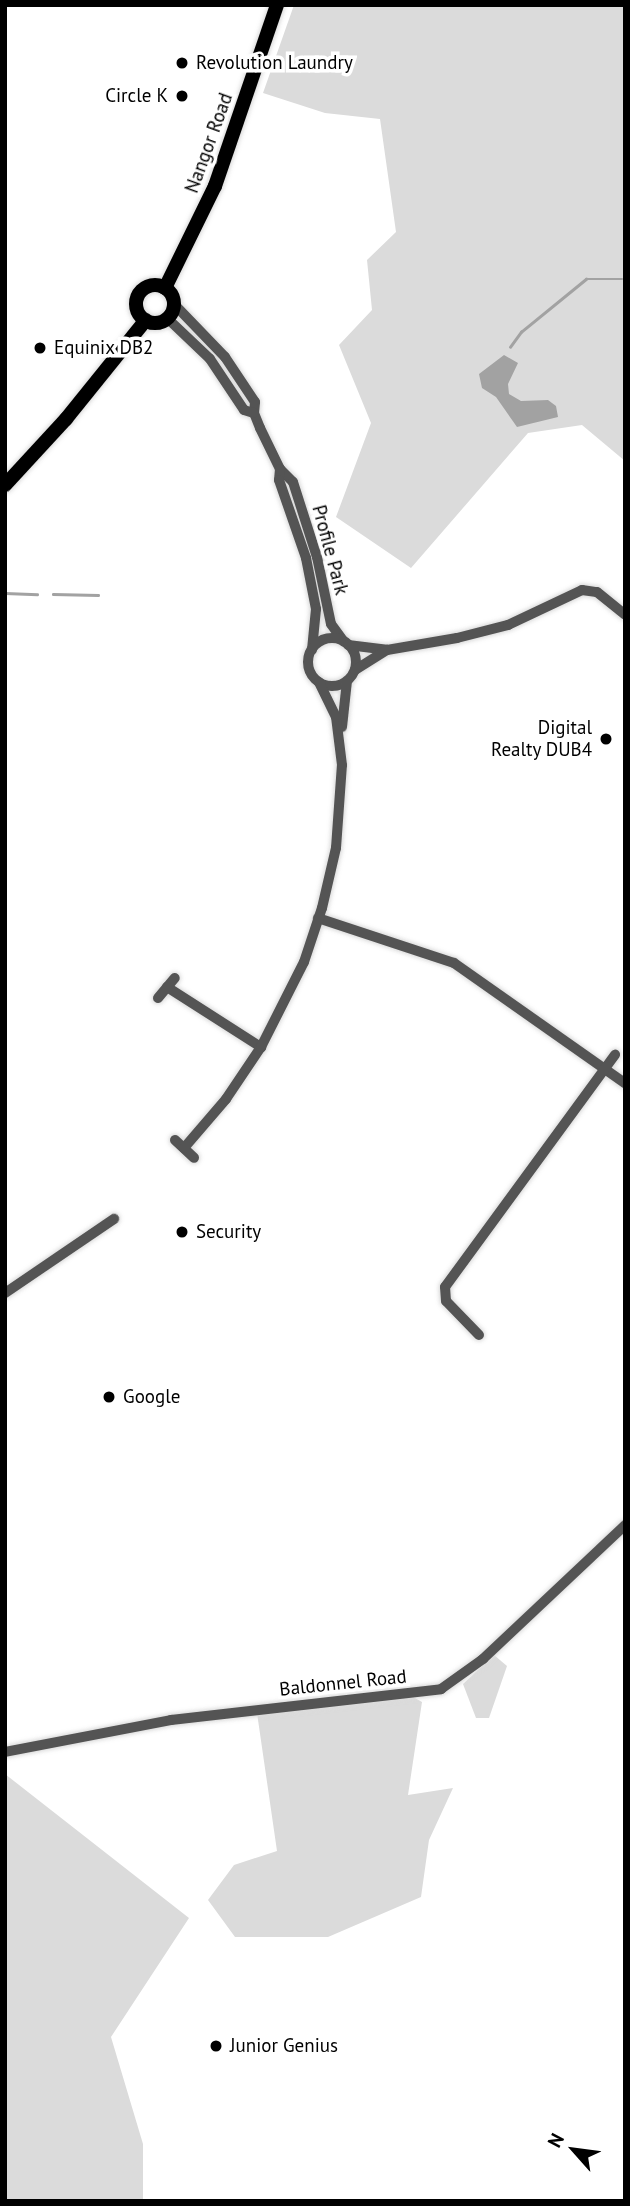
<!DOCTYPE html>
<html>
<head>
<meta charset="utf-8">
<style>
	body { margin:0 }
	#map { position:relative; width:630px; height:2206px; overflow:hidden; background:#fff; font-family:"PT Sans",sans-serif }
	div>[style] { position:absolute }
	.green>* { inset:0; background:#dbdbdb }
	.water>* { inset:0; background:#a2a2a2 }
	.stream>* { height:2.5px; margin:-1.25px; padding:0 1.25px; transform-origin:1.25px; border-radius:1.25px; background:#a2a2a2 }
	.roads { filter:drop-shadow(0 0 2px #dbdbdb) drop-shadow(0 0 2px #dbdbdb) }
	.minor>* { height:10px; margin:-5px; padding:0 5px; transform-origin:5px; border-radius:5px; background:#545454 }
	.minor>.ring { margin:-5px; padding:0; box-sizing:content-box; background:none; border:10px solid #545454; border-radius:50% }
	.major>* { height:14px; margin:-7px; padding:0 7px; transform-origin:7px; border-radius:7px; background:#000 }
	.major>.ring { margin:-7px; padding:0; box-sizing:content-box; background:none; border:14px solid #000; border-radius:50% }
	.dots>* { width:19px; height:19px; translate:-50% -50%; box-sizing:border-box; border:4px solid #fff; border-radius:50% }
	span { translate:-50% -50%; white-space:nowrap; text-align:center; line-height:1.15; -webkit-text-stroke:7px #fff; paint-order:stroke }
	.poi-label { font-size:19px; color:#000 }
	.left { translate:0 -50%; text-align:left }
	.right { translate:-100% -50%; text-align:right }
	.street-label { font-size:19px; color:#000 }
	.frame { position:absolute; inset:0; border:7px solid #000; pointer-events:none }
	.north { position:absolute; left:539px; top:2115px; width:70px; height:70px; -webkit-text-stroke:5px #fff; paint-order:stroke; rotate:298deg; font-size:19px; font-weight:700; line-height:28px; text-align:center; color:#000 }
	.north::after { content:''; display:block; margin:auto; width:24px; height:32px; background:#000; clip-path:polygon(50% 0,100% 100%,50% 72%,0 100%) }
</style>
</head>
<body>
<div id="map">
	<div class="green">
		<div style="clip-path:polygon(294px 5px,625px 5px,625px 461px,582px 425px,528px 433px,411px 568px,336px 517px,371px 423px,339px 345px,372px 310px,367px 260px,396px 232px,380px 119px,325px 113px,263px 93px)"></div>
		<div style="clip-path:polygon(494px 1655px,507px 1666px,489px 1718px,476px 1718px,463px 1684px)"></div>
		<div style="clip-path:polygon(413px 1697px,422px 1702px,408px 1795px,453px 1788px,429px 1840px,421px 1897px,328px 1937px,235px 1937px,208px 1900px,234px 1865px,277px 1851px,257px 1713px)"></div>
		<div style="clip-path:polygon(5px 1774px,189px 1918px,111px 2037px,143px 2144px,143px 2201px,5px 2201px)"></div>
	</div>
	<div class="water">
		<div style="clip-path:polygon(504px 355px,518px 363px,508px 384px,509px 394px,521px 401px,548px 400px,556px 406px,558px 417px,517px 427px,496px 397px,482px 388px,479px 374px)"></div>
	</div>
	<div class="stream">
		<div style="left:510px;top:347px;width:19px;rotate:-54deg"></div>
		<div style="left:521px;top:332px;width:84px;rotate:-39.2deg"></div>
		<div style="left:586px;top:279px;width:36px"></div>
		<div style="left:5px;top:593px;width:32px;rotate:2deg"></div>
		<div style="left:53px;top:594px;width:45px;rotate:1.3deg"></div>
	</div>
	<div class="roads">
		<div class="minor">
			<div style="left:173px;top:303px;width:75px;rotate:46.1deg"></div>
			<div style="left:225px;top:357px;width:54px;rotate:56.3deg"></div>
			<div style="left:255px;top:402px;width:11px;rotate:95deg"></div>
			<div style="left:254px;top:413px;width:16px;rotate:68deg"></div>
			<div style="left:260px;top:428px;width:46px;rotate:64deg"></div>
			<div style="left:280px;top:469px;width:18px;rotate:45deg"></div>
			<div style="left:293px;top:482px;width:79px;rotate:72.3deg"></div>
			<div style="left:317px;top:557px;width:68px;rotate:78.2deg"></div>
			<div style="left:331px;top:624px;width:22px;rotate:54deg"></div>
			<div style="left:167px;top:318px;width:59px;rotate:43.6deg"></div>
			<div style="left:210px;top:359px;width:61px;rotate:56.3deg"></div>
			<div style="left:244px;top:410px;width:10px;rotate:17deg"></div>
			<div style="left:280px;top:469px;width:11px;rotate:95deg"></div>
			<div style="left:279px;top:480px;width:83px;rotate:70.9deg"></div>
			<div style="left:306px;top:558px;width:52px;rotate:78.9deg"></div>
			<div style="left:316px;top:609px;width:41px;rotate:95.6deg"></div>
			<div class="ring" style="left:308px;top:638px;width:38px;height:38px"></div>
			<div style="left:348px;top:645px;width:39px;rotate:7deg"></div>
			<div style="left:387px;top:650px;width:71px;rotate:-9.7deg"></div>
			<div style="left:457px;top:638px;width:53px;rotate:-14.3deg"></div>
			<div style="left:508px;top:625px;width:82px;rotate:-25.3deg"></div>
			<div style="left:582px;top:590px;width:15px;rotate:8deg"></div>
			<div style="left:597px;top:592px;width:36px;rotate:39deg"></div>
			<div style="left:355px;top:670px;width:38px;rotate:-32deg"></div>
			<div style="left:342px;top:727px;width:46px;rotate:-83.8deg"></div>
			<div style="left:318px;top:918px;width:143px;rotate:18.3deg"></div>
			<div style="left:454px;top:963px;width:209px;rotate:35.1deg"></div>
			<div style="left:167px;top:987px;width:112px;rotate:32.6deg"></div>
			<div style="left:158px;top:998px;width:26px;rotate:-50deg"></div>
			<div style="left:175px;top:1140px;width:26px;rotate:43deg"></div>
			<div style="left:184px;top:1148px;width:65px;rotate:-49.4deg"></div>
			<div style="left:226px;top:1099px;width:63px;rotate:-56.1deg"></div>
			<div style="left:261px;top:1047px;width:95px;rotate:-63.2deg"></div>
			<div style="left:304px;top:962px;width:57px;rotate:-71.6deg"></div>
			<div style="left:322px;top:908px;width:62px;rotate:-76.9deg"></div>
			<div style="left:336px;top:848px;width:83px;rotate:-85.9deg"></div>
			<div style="left:342px;top:765px;width:48px;rotate:-97.1deg"></div>
			<div style="left:336px;top:717px;width:39px;rotate:-116deg"></div>
			<div style="left:5px;top:1293px;width:132px;rotate:-34.2deg"></div>
			<div style="left:479px;top:1335px;width:47px;rotate:-134.1deg"></div>
			<div style="left:446px;top:1301px;width:14px;rotate:-94deg"></div>
			<div style="left:445px;top:1287px;width:288px;rotate:-53.8deg"></div>
			<div style="left:5px;top:1752px;width:169px;rotate:-10.9deg"></div>
			<div style="left:171px;top:1720px;width:272px;rotate:-6.5deg"></div>
			<div style="left:441px;top:1689px;width:52px;rotate:-35.5deg"></div>
			<div style="left:483px;top:1659px;width:195px;rotate:-43.3deg"></div>
		</div>
		<div class="major">
			<div class="ring" style="left:136px;top:285px;width:24px;height:24px"></div>
			<div style="left:165px;top:288px;width:114px;rotate:-63.9deg"></div>
			<div style="left:215px;top:186px;width:191px;rotate:-71.1deg"></div>
			<div style="left:5px;top:485px;width:90px;rotate:-47.3deg"></div>
			<div style="left:66px;top:419px;width:127px;rotate:-51.1deg"></div>
		</div>
	</div>
	<div class="dots">
		<div style="left:182px;top:63px;background:#000"></div>
		<div style="left:182px;top:96px;background:#000"></div>
		<div style="left:40px;top:348px;background:#000"></div>
		<div style="left:606px;top:739px;background:#000"></div>
		<div style="left:182px;top:1232px;background:#000"></div>
		<div style="left:109px;top:1397px;background:#000"></div>
		<div style="left:216px;top:2046px;background:#000"></div>
	</div>
	<div class="poi-label">
		<span class="left" style="left:196px;top:63px">Revolution Laundry</span>
		<span class="right" style="left:168px;top:96px">Circle K</span>
		<span class="left" style="left:54px;top:348px">Equinix DB2</span>
		<span class="right" style="left:592px;top:739px">Digital<br>Realty DUB4</span>
		<span class="left" style="left:196px;top:1232px">Security</span>
		<span class="left" style="left:123px;top:1397px">Google</span>
		<span class="left" style="left:230px;top:2046px">Junior Genius</span>
	</div>
	<div class="street-label">
		<span style="left:209px;top:143px;rotate:-70deg">Nangor Road</span>
		<span style="left:330px;top:550px;rotate:75deg">Profile Park</span>
		<span style="left:343px;top:1683px;rotate:-6deg">Baldonnel Road</span>
	</div>
	<div class="frame"></div>
	<div class="north">N</div>
</div>
</body>
</html>
